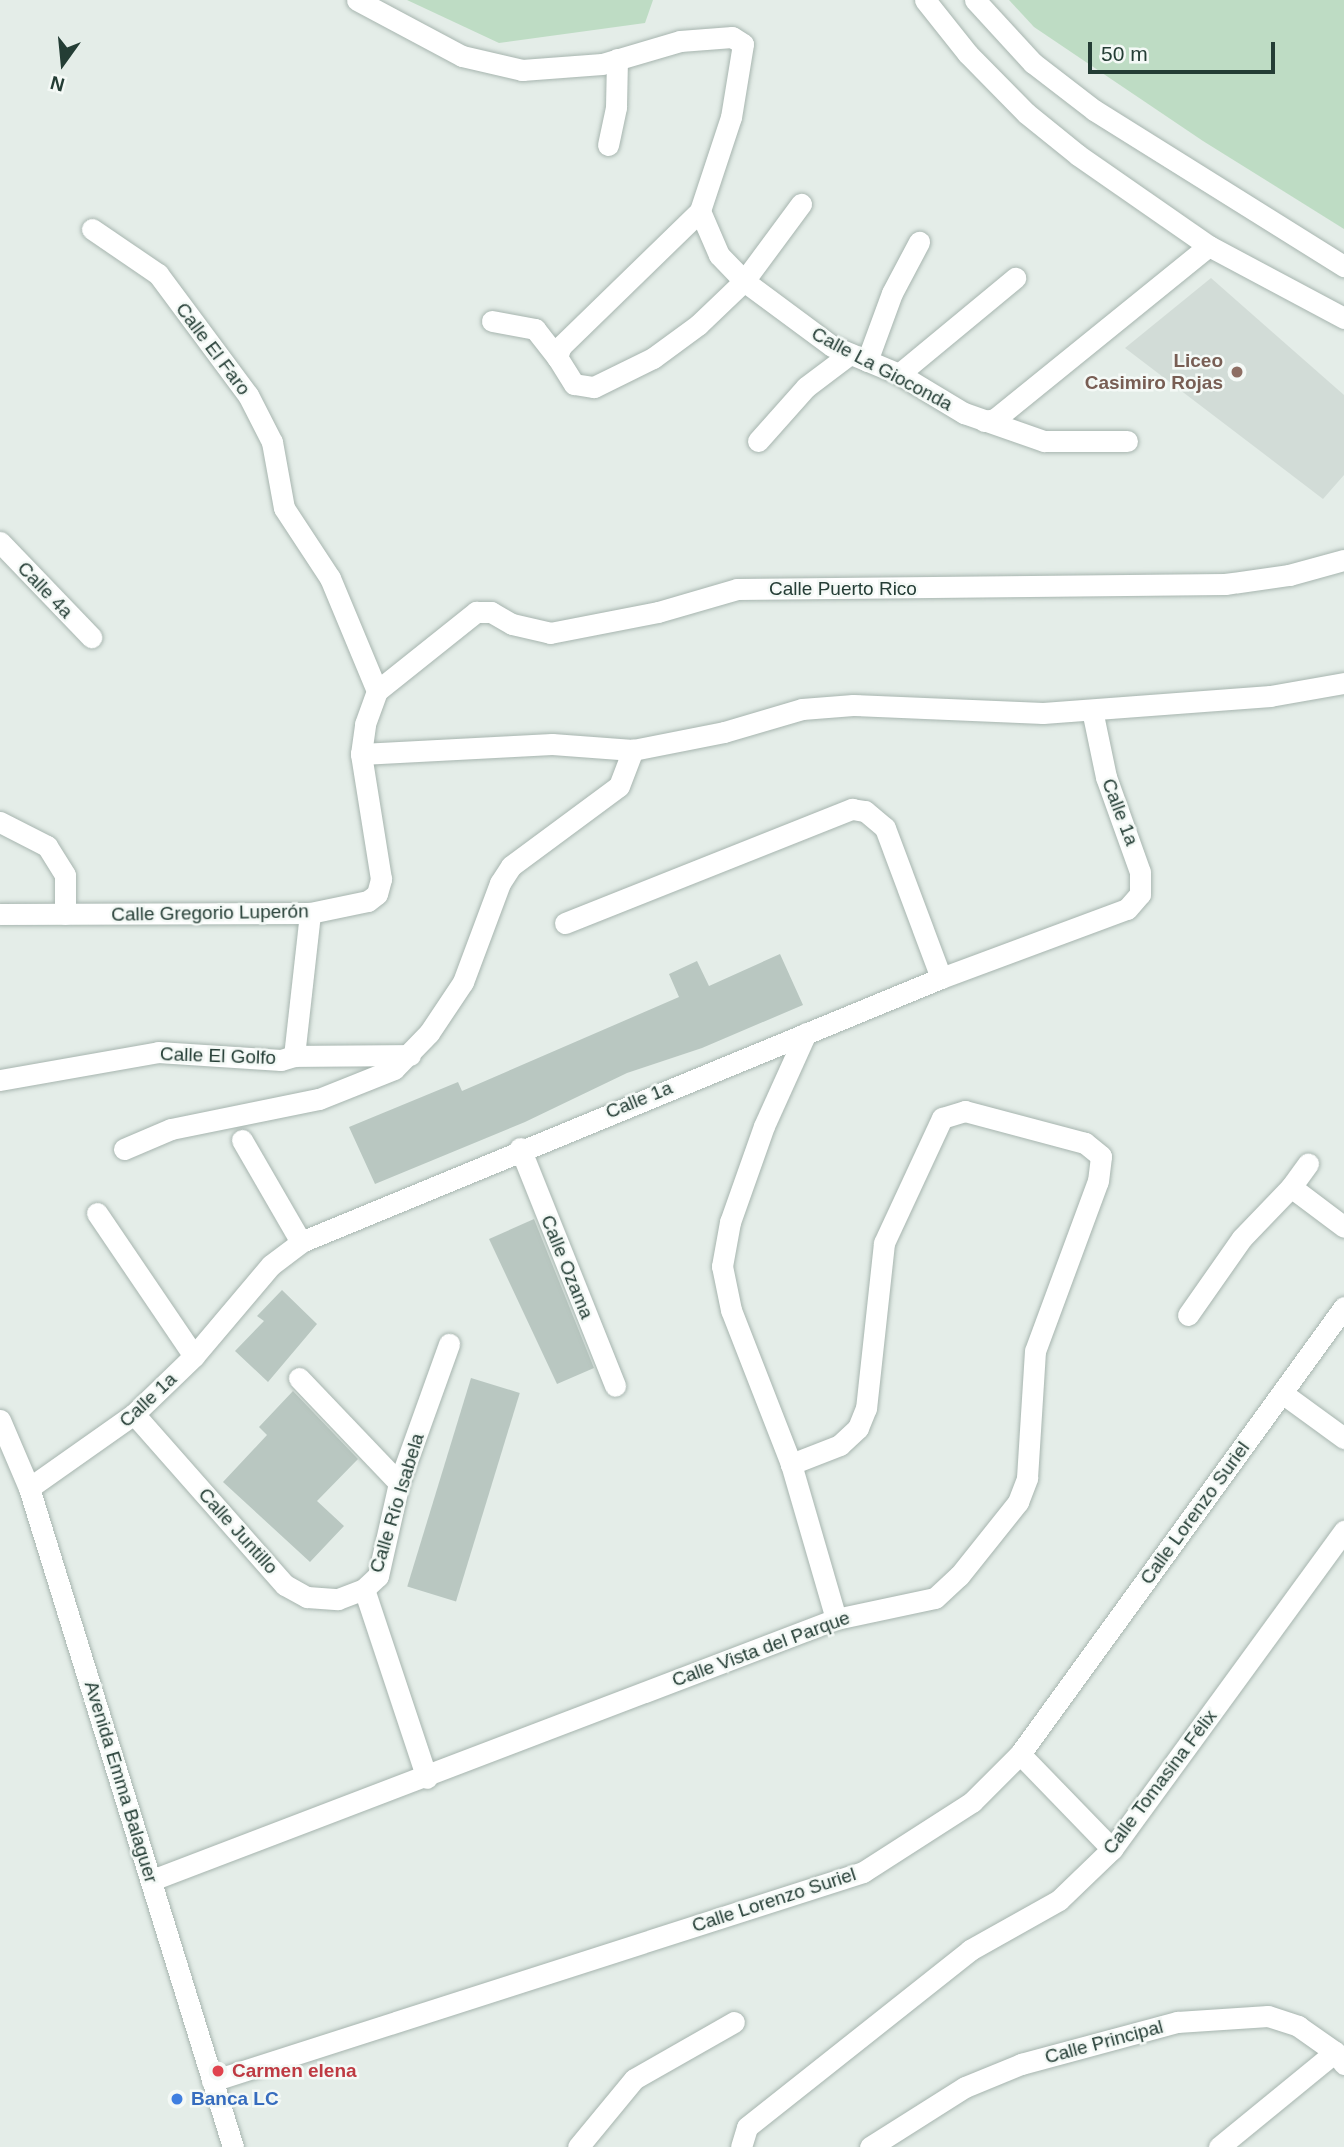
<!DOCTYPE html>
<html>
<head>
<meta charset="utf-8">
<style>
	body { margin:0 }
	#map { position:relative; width:1344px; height:2147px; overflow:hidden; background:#e4ede8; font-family:Helvetica,sans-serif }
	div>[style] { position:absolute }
	.built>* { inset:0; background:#d2dcd7 }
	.green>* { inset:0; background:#bedcc4 }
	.building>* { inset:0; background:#b9c7c1; transform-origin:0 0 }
	.roads { filter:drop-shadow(0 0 2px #a7b5af) drop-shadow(0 0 2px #a7b5af) }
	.street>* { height:21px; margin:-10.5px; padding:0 10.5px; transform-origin:10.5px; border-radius:10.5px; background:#fff }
	.secondary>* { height:21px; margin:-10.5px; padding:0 10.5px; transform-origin:10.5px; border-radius:10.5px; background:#fff }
	.dots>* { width:19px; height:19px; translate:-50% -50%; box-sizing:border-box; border:4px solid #f4f9f6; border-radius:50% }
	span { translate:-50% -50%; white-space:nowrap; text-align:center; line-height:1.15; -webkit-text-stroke:5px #f4f9f6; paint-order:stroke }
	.street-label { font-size:19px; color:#243d35 }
	.education-label { font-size:19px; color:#785e54; font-weight:700 }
	.right { translate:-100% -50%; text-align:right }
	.health-label { font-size:19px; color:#be3a42; font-weight:700 }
	.left { translate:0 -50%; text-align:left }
	.shop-label { font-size:19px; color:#366cbe; font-weight:700 }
	.north { position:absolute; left:28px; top:28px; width:70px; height:70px; -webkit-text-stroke:5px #f4f9f6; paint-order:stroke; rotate:195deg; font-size:19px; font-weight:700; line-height:28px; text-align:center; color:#243d35 }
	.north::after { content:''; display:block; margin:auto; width:24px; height:32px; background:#243d35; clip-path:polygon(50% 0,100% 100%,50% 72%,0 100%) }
	.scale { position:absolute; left:1088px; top:42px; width:187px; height:32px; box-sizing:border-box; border:4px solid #243d35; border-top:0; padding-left:9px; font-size:21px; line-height:24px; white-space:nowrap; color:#243d35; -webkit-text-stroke:5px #f4f9f6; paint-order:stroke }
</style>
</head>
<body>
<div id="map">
	<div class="built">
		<div style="clip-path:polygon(1211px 278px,1344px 395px,1344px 475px,1323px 499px,1125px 348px)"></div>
	</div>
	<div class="green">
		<div style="clip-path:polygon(407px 0,653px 0,645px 23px,499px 43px)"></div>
		<div style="clip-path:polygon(1009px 0,1344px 0,1344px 229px,1203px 141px,1034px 27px)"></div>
	</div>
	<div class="building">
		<div style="clip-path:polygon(780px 954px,803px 1005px,702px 1048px,627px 1073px,525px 1122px,375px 1184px,349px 1127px,458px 1082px,462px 1091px,679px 997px,669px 974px,697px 961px,709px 986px)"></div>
		<div style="clip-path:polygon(534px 1219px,594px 1368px,557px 1384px,489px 1239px)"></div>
		<div style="clip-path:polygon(282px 1290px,317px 1324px,268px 1382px,235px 1351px,264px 1321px,257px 1316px)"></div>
		<div style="left:471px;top:1378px;width:51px;height:218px;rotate:17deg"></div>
		<div style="clip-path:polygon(293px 1391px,358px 1459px,317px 1501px,344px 1526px,310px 1562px,223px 1482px,267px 1435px,259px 1427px)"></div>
	</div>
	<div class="roads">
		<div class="street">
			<div style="left:357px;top:0;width:119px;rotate:28.1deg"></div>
			<div style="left:462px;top:56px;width:62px;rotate:13.1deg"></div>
			<div style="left:522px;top:70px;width:80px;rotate:-4.3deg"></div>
			<div style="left:602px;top:64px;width:81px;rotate:-16.4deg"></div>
			<div style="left:680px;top:41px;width:52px;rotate:-4.4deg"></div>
			<div style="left:732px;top:37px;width:13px;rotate:32deg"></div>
			<div style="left:743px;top:44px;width:74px;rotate:99.3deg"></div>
			<div style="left:731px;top:117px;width:99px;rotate:108.3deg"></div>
			<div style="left:700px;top:211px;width:48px;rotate:66.6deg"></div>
			<div style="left:719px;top:255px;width:36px;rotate:46deg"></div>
			<div style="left:744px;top:281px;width:109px;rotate:36.5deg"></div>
			<div style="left:832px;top:346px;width:73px;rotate:22.7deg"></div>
			<div style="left:899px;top:374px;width:76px;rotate:31deg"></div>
			<div style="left:964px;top:413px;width:85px;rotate:19.3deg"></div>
			<div style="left:1044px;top:441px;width:83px"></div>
			<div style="left:608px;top:145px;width:39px;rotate:-78deg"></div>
			<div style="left:616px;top:107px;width:48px;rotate:-88.8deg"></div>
			<div style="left:700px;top:211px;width:194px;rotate:135.8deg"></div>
			<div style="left:561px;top:346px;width:12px;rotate:110deg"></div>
			<div style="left:557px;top:357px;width:32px;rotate:58deg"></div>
			<div style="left:574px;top:384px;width:20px;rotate:9deg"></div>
			<div style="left:594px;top:387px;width:66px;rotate:-26.2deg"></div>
			<div style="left:653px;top:358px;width:56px;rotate:-36.3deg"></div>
			<div style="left:698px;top:325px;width:64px;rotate:-43.7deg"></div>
			<div style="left:744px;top:281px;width:96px;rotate:-53.5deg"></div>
			<div style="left:92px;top:229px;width:80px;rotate:34.3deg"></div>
			<div style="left:158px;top:274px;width:151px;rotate:53.4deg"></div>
			<div style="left:248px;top:395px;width:53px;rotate:62.9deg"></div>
			<div style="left:272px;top:442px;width:67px;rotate:79.7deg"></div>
			<div style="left:284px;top:508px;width:84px;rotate:56.7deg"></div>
			<div style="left:330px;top:578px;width:122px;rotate:67.4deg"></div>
			<div style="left:492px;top:321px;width:44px;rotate:10.5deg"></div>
			<div style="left:535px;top:329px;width:36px;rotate:52deg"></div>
			<div style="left:867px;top:361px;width:72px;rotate:-69.8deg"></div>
			<div style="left:892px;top:293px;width:58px;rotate:-62.1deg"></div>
			<div style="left:899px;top:374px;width:151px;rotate:-39.6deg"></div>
			<div style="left:984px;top:421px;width:11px;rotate:-10deg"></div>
			<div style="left:995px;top:419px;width:275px;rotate:-39deg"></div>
			<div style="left:758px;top:441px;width:72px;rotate:-48.4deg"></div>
			<div style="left:806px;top:387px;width:55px;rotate:-36.9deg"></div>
			<div style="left:0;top:542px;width:132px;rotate:46.2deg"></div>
			<div style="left:377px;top:691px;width:127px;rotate:-38.6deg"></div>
			<div style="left:476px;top:612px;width:15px"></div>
			<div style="left:491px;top:612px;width:24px;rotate:30deg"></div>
			<div style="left:512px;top:624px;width:39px;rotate:13deg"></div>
			<div style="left:550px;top:633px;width:110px;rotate:-11deg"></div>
			<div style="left:658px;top:612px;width:82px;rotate:-16.2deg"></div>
			<div style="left:737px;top:589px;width:488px;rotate:-0.6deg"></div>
			<div style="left:1225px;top:584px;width:65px;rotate:-8deg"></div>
			<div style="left:1289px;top:575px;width:57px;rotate:-15.3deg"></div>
			<div style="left:361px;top:754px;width:191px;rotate:-3deg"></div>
			<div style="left:552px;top:744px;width:81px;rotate:4.2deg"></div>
			<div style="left:633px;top:750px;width:93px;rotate:-11.2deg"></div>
			<div style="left:724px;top:732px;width:81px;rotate:-16.4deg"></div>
			<div style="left:802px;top:709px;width:51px;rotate:-4.5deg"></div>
			<div style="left:853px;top:705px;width:190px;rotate:2.4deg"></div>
			<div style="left:1043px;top:713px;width:228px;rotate:-4.3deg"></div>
			<div style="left:1270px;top:696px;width:75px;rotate:-10deg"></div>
			<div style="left:0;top:822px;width:53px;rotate:27.1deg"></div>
			<div style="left:47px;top:846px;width:34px;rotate:58deg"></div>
			<div style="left:65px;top:875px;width:39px;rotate:90deg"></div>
			<div style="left:0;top:914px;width:310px;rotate:-0.2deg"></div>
			<div style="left:310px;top:913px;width:59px;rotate:-11.7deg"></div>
			<div style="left:368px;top:901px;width:11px;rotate:-38deg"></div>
			<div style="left:377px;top:894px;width:16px;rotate:-75deg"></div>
			<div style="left:381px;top:879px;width:127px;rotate:-99.1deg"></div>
			<div style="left:361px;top:754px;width:30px;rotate:-82deg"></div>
			<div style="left:365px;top:724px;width:35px;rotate:-70deg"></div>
			<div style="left:565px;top:923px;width:309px;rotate:-21.7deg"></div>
			<div style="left:852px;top:809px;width:13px;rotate:9deg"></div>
			<div style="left:865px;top:811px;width:26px;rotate:40deg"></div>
			<div style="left:885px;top:828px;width:160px;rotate:69.5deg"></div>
			<div style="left:806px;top:1033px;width:102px;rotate:114.3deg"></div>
			<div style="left:764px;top:1126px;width:102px;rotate:109.5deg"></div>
			<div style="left:730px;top:1222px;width:45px;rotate:100.3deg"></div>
			<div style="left:722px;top:1266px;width:45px;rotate:78.4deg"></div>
			<div style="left:731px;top:1310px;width:165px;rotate:68.7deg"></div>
			<div style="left:791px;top:1464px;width:161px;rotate:73.8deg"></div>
			<div style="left:294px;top:1056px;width:116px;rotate:-0.5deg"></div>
			<div style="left:0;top:1080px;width:160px;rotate:-10deg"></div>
			<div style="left:158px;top:1052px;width:123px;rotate:3.7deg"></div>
			<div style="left:281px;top:1060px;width:14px;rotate:-17deg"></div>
			<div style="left:294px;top:1056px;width:144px;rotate:-83.6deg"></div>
			<div style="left:242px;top:1140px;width:118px;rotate:60deg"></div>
			<div style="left:520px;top:1148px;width:256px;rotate:68.2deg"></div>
			<div style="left:124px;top:1149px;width:51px;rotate:-23.1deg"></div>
			<div style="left:171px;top:1129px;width:151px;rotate:-11.5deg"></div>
			<div style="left:319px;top:1099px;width:81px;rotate:-21.8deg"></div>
			<div style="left:394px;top:1069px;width:50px;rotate:-45.8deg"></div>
			<div style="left:429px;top:1033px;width:61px;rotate:-56.3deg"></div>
			<div style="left:463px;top:982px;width:106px;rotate:-69.5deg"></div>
			<div style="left:500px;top:883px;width:20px;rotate:-57deg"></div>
			<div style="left:511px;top:866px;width:134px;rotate:-36.5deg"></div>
			<div style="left:619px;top:786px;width:39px;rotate:-69deg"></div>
			<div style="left:1291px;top:1187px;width:29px;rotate:-54deg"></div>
			<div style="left:97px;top:1213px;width:173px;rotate:55.9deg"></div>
			<div style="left:1188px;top:1315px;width:94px;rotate:-55deg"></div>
			<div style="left:1242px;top:1238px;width:71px;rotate:-46.1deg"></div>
			<div style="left:1291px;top:1187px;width:66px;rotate:37deg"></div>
			<div style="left:299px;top:1378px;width:145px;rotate:46.4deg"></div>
			<div style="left:1282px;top:1393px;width:77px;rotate:36deg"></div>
			<div style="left:134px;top:1414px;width:228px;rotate:48.6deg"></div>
			<div style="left:285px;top:1585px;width:25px;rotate:29deg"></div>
			<div style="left:307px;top:1597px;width:31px;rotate:4deg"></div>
			<div style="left:338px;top:1599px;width:28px;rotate:-21deg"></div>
			<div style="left:364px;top:1589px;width:19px;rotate:-43deg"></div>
			<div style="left:378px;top:1576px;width:95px;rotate:-77.3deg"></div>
			<div style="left:399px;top:1483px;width:148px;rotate:-70.2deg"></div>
			<div style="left:29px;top:1488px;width:128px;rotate:-35.2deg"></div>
			<div style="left:134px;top:1414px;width:83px;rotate:-44deg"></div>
			<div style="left:194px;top:1356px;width:119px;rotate:-49.8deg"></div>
			<div style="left:271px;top:1265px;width:38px;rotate:-37deg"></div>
			<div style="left:301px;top:1242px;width:692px;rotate:-22.42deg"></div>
			<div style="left:941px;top:978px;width:198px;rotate:-20.4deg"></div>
			<div style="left:1127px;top:909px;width:20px;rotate:-49deg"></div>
			<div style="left:1140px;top:894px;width:22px;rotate:-90deg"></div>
			<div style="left:1140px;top:872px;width:101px;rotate:-109.7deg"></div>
			<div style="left:1106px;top:777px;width:68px;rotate:-101.8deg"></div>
			<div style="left:364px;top:1589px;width:199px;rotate:71.6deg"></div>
			<div style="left:1020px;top:1754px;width:132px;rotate:45.9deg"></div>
			<div style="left:152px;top:1880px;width:732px;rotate:-20.89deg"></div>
			<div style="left:836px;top:1619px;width:101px;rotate:-12deg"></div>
			<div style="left:935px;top:1598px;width:33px;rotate:-43deg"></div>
			<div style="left:959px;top:1576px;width:95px;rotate:-51.4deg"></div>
			<div style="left:1018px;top:1502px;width:26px;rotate:-69deg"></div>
			<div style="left:1027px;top:1478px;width:127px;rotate:-86.4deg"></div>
			<div style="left:1035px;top:1351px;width:181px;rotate:-69.7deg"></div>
			<div style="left:1098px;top:1181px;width:25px;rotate:-83deg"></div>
			<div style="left:1101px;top:1156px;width:21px;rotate:-141deg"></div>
			<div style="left:1085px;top:1143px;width:124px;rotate:-165.1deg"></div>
			<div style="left:965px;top:1111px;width:24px;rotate:163deg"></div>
			<div style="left:942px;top:1118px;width:138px;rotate:114.9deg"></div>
			<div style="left:884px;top:1243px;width:166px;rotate:96.2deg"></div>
			<div style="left:866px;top:1408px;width:22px;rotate:112deg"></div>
			<div style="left:858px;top:1428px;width:25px;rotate:137deg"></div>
			<div style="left:840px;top:1445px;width:53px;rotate:158.8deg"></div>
			<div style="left:212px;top:2081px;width:684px;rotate:-17.8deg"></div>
			<div style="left:863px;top:1872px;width:130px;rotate:-32.7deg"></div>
			<div style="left:972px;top:1802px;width:68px;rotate:-45deg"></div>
			<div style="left:1020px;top:1754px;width:552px;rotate:-54.06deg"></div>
			<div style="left:578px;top:2147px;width:88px;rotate:-50.5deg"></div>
			<div style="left:634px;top:2079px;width:115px;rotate:-29.7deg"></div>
			<div style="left:741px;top:2147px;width:21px;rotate:-73deg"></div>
			<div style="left:747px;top:2127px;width:285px;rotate:-38.4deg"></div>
			<div style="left:970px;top:1950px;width:102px;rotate:-29.3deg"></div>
			<div style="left:1059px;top:1900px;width:74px;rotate:-43.9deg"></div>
			<div style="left:1112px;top:1849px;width:394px;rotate:-53.9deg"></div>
			<div style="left:870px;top:2147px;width:112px;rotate:-32.3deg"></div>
			<div style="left:965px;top:2087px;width:61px;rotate:-22.3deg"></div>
			<div style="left:1021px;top:2064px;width:162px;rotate:-15.1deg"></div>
			<div style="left:1177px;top:2022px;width:91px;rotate:-3.8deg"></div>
			<div style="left:1268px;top:2016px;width:32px;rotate:18deg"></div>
			<div style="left:1298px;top:2026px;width:45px;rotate:35.1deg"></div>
			<div style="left:1335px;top:2052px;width:15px;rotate:53deg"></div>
			<div style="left:1219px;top:2147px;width:150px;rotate:-39.3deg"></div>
		</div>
		<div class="secondary">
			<div style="left:925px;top:0;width:69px;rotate:51.5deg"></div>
			<div style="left:968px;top:54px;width:83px;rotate:45.5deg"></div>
			<div style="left:1026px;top:113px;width:67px;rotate:38.9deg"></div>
			<div style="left:1078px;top:155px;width:160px;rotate:34.8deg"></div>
			<div style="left:1209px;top:246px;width:153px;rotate:28.1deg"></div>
			<div style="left:975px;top:0;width:86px;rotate:47.4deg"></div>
			<div style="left:1033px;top:63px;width:77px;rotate:37.6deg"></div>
			<div style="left:1094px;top:110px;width:295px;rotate:32deg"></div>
			<div style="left:0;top:1420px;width:74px;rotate:66.9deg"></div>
			<div style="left:29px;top:1488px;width:690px;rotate:72.8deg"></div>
		</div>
	</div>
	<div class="dots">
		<div style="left:1237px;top:372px;background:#8d6e63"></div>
		<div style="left:218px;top:2071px;background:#e0444e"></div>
		<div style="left:177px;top:2099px;background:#3f7fe0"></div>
	</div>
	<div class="street-label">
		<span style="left:213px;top:349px;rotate:53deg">Calle El Faro</span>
		<span style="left:882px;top:369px;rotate:28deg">Calle La Gioconda</span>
		<span style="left:843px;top:589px">Calle Puerto Rico</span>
		<span style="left:45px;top:590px;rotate:46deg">Calle 4a</span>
		<span style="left:1120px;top:812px;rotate:69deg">Calle 1a</span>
		<span style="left:210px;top:913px;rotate:-1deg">Calle Gregorio Luperón</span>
		<span style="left:218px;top:1056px;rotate:2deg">Calle El Golfo</span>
		<span style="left:639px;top:1100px;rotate:-22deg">Calle 1a</span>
		<span style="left:567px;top:1267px;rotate:68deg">Calle Ozama</span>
		<span style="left:148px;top:1400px;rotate:-43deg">Calle 1a</span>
		<span style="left:397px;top:1503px;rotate:-73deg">Calle Río Isabela</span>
		<span style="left:1195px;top:1513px;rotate:-54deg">Calle Lorenzo Suriel</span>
		<span style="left:238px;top:1531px;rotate:48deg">Calle Juntillo</span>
		<span style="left:761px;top:1649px;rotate:-20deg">Calle Vista del Parque</span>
		<span style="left:121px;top:1782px;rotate:73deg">Avenida Emma Balaguer</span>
		<span style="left:1160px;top:1782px;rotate:-53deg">Calle Tomasina Félix</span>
		<span style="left:774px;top:1900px;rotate:-18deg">Calle Lorenzo Suriel</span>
		<span style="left:1104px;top:2042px;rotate:-15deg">Calle Principal</span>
	</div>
	<div class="education-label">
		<span class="right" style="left:1223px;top:372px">Liceo<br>Casimiro Rojas</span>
	</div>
	<div class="health-label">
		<span class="left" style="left:232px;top:2071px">Carmen elena</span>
	</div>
	<div class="shop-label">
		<span class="left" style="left:191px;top:2099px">Banca LC</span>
	</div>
	<div class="north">N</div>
	<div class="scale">50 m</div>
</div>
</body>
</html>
